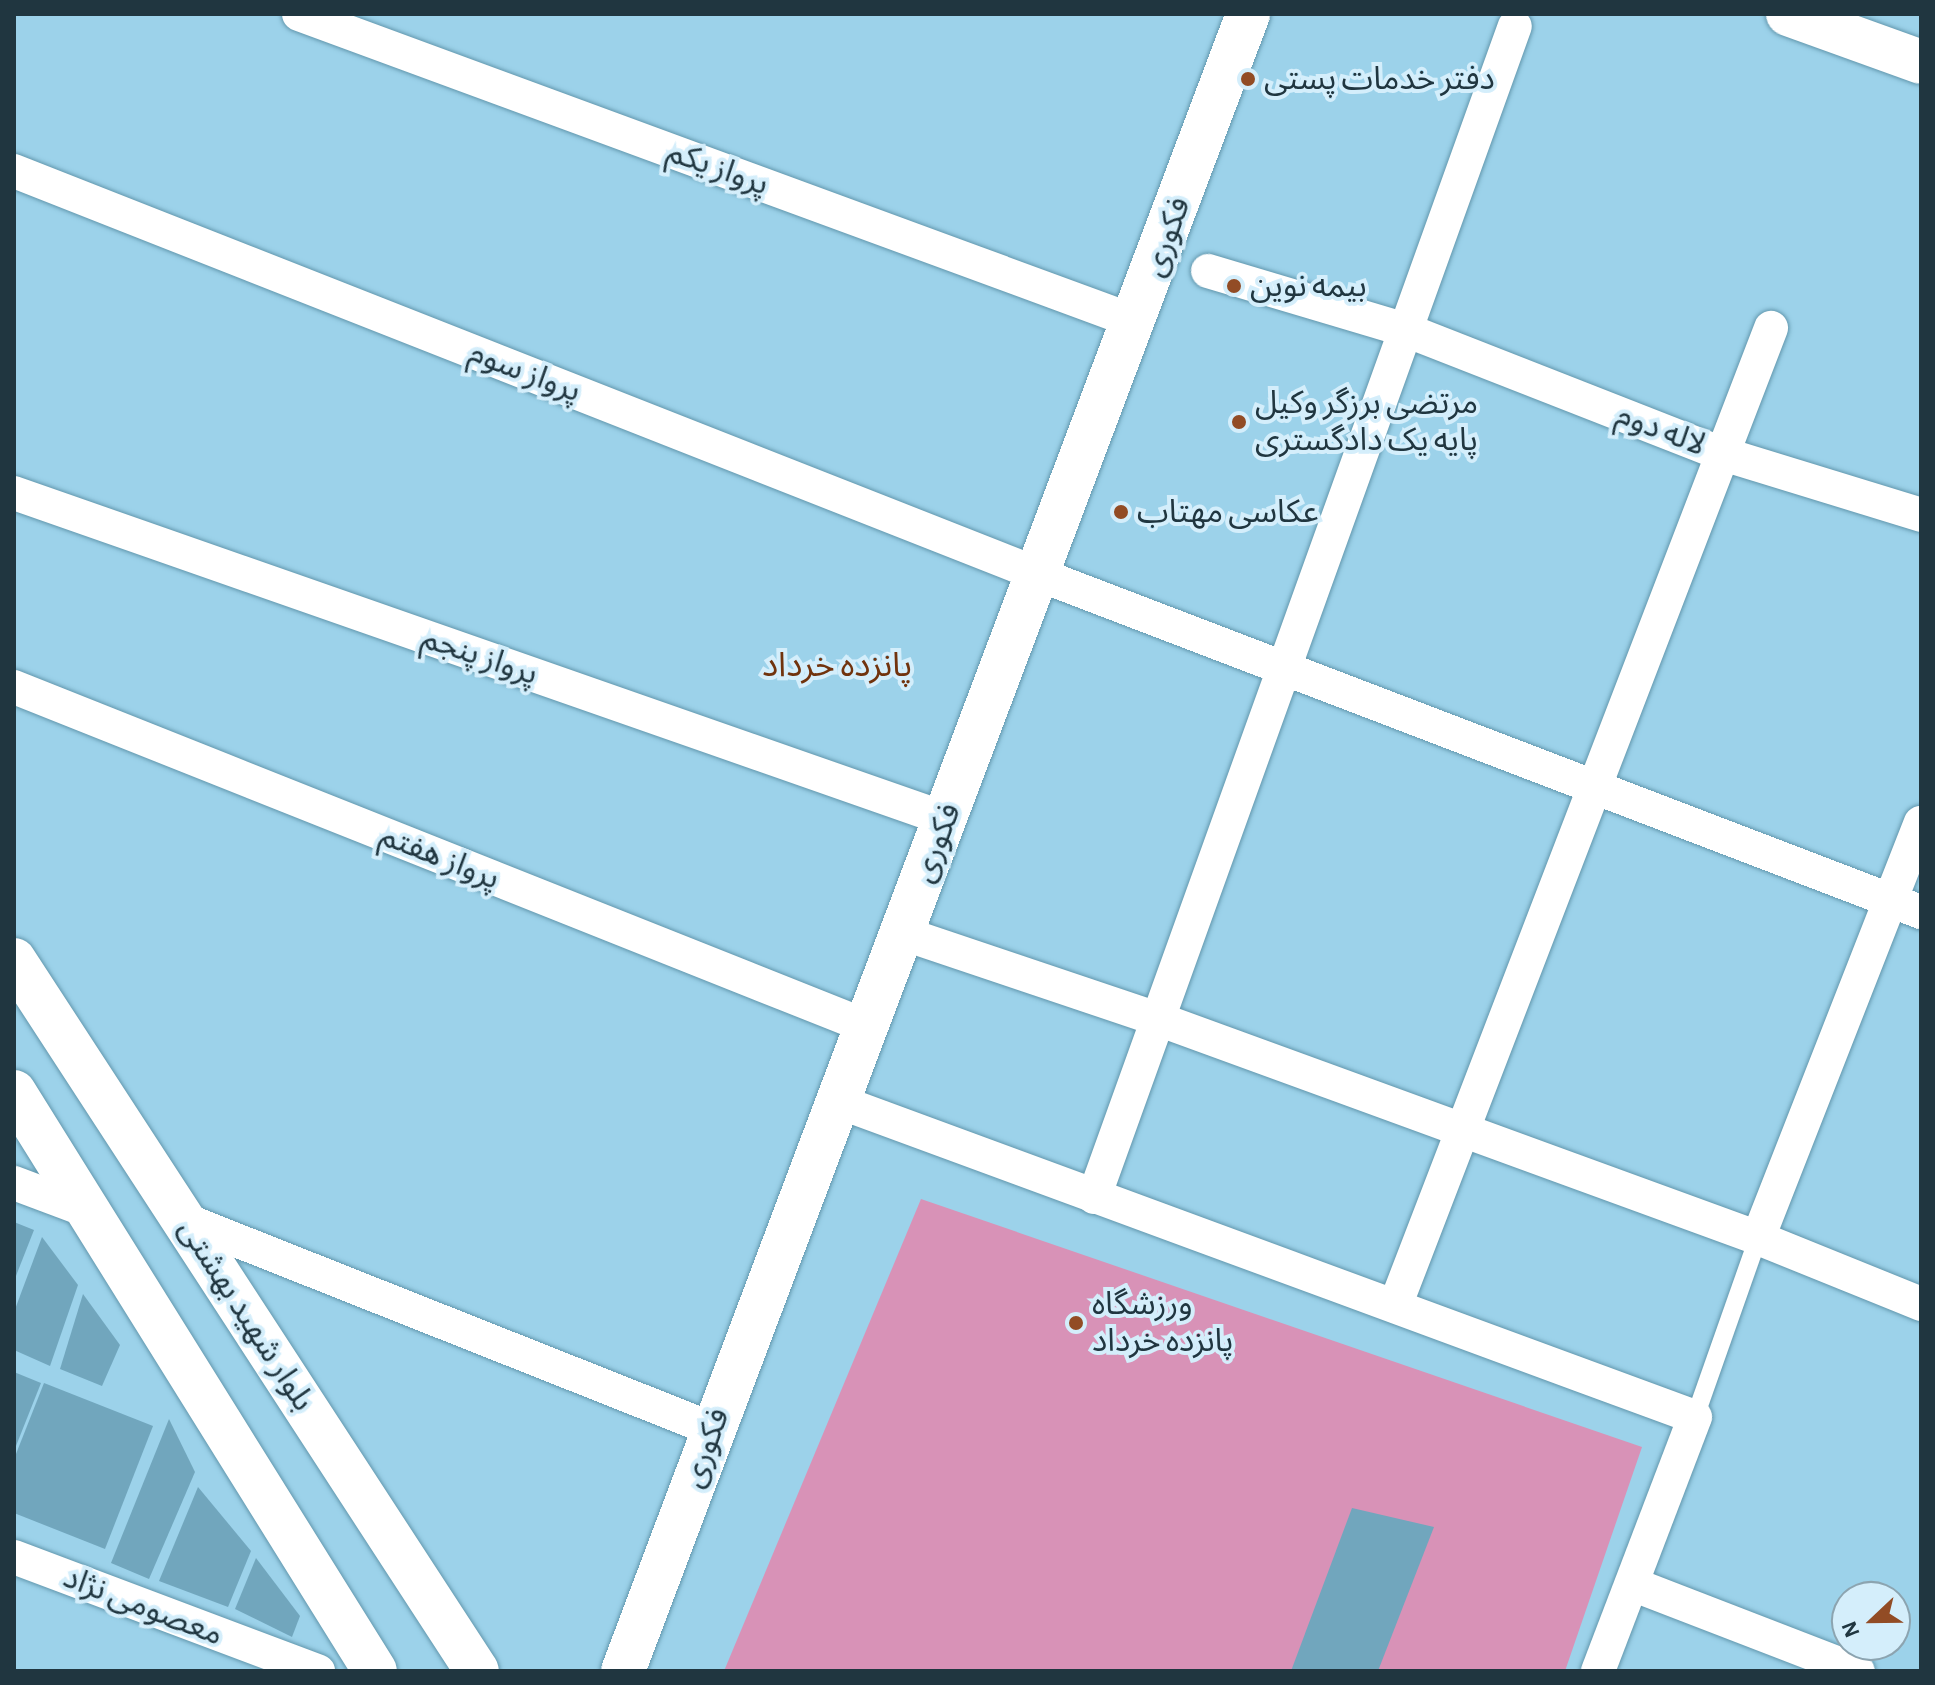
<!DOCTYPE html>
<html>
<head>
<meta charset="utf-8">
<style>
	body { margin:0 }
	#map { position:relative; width:1935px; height:1685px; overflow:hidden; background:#9cd2ea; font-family:"Alegreya Sans","Noto Sans Arabic",sans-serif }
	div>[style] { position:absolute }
	.green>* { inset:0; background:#d892b7 }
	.building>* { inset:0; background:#71a6bd }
	.roads { filter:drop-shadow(0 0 2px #6297ad) drop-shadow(0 0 2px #6297ad) }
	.service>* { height:18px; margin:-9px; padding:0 9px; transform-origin:9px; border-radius:9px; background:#fff }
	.minor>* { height:34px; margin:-17px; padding:0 17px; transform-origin:17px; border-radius:17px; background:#fff }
	.tertiary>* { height:44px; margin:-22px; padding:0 22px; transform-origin:22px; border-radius:22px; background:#fff }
	.secondary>* { height:44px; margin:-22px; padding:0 22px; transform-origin:22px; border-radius:22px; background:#fff }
	.primary>* { height:44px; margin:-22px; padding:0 22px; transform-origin:22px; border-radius:22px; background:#fff }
	.dots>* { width:22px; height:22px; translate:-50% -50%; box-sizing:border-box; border:4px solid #d4eefb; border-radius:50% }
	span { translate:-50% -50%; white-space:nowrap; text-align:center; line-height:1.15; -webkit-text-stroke:8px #d4eefb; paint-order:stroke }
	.poi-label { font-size:32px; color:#203640 }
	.left { translate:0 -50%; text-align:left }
	.street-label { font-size:32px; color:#203640 }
	.neighbourhood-label { font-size:34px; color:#71330d }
	.frame { position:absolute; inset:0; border:16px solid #203640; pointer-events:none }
	.north { position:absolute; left:1831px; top:1581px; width:80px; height:80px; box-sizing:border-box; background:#d4eefb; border:2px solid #8ca4b0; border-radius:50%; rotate:248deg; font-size:22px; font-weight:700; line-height:32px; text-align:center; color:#203640 }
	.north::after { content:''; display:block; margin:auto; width:28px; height:36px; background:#924c25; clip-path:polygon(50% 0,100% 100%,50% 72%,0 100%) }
</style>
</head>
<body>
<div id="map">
	<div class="green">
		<div style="clip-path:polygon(921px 1199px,1642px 1447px,1565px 1671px,724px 1671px)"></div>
	</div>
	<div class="building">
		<div style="clip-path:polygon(14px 1222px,34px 1230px,14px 1281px)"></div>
		<div style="clip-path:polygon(42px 1237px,78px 1285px,50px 1366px,14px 1350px,14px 1312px)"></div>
		<div style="clip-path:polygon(83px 1294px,120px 1345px,102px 1386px,60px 1369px)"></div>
		<div style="clip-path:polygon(14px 1372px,41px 1383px,14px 1451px)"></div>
		<div style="clip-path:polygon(44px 1383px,153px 1426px,105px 1549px,14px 1513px,14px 1459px)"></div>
		<div style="clip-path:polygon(169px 1419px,195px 1472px,149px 1579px,111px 1563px)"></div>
		<div style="clip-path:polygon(198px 1487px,251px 1551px,228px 1607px,159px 1581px)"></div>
		<div style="clip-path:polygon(1352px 1508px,1434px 1527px,1378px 1671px,1291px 1671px)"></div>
		<div style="clip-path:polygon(256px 1558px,300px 1616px,292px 1637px,235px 1609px)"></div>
	</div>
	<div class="roads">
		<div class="service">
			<div style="left:1695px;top:1417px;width:190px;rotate:-70.6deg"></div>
		</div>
		<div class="minor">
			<div style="left:299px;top:14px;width:892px;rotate:20.2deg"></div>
			<div style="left:14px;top:171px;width:1097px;rotate:21.49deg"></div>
			<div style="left:1035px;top:573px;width:949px;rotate:20.94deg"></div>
			<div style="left:1208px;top:271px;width:207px;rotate:16.6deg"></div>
			<div style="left:1406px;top:330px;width:340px;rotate:21.4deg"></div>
			<div style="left:1723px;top:454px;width:207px;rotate:17.1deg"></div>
			<div style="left:14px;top:493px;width:987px;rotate:19.28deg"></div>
			<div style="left:14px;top:687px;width:917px;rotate:21.7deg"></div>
			<div style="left:902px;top:933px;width:270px;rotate:18.6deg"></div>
			<div style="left:1158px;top:1019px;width:639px;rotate:20.05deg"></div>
			<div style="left:1758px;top:1238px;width:176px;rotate:22deg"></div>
			<div style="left:837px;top:1101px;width:914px;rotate:20.22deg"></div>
			<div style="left:1695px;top:1417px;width:272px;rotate:110.9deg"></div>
			<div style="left:14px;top:1183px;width:85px;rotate:20.6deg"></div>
			<div style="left:1094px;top:1197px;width:1244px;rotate:-70.23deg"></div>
			<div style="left:183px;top:1219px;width:569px;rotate:21.65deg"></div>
			<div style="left:1758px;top:1238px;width:446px;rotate:-68.6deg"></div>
			<div style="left:1395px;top:1306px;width:1048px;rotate:-68.97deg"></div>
			<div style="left:14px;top:1557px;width:325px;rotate:20.6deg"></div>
			<div style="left:1632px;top:1584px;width:242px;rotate:21.1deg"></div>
		</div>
		<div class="tertiary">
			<div style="left:623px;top:1671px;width:1771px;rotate:-69.33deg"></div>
		</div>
		<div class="secondary">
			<div style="left:14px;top:960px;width:848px;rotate:56.93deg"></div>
			<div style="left:14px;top:1092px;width:682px;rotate:58.06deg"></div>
		</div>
		<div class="primary">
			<div style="left:1788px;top:14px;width:141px;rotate:19.8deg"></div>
		</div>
	</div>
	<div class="dots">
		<div style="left:1248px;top:79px;background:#924c25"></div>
		<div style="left:1234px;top:286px;background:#924c25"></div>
		<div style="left:1239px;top:422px;background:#924c25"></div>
		<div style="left:1121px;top:512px;background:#924c25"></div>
		<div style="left:1076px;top:1323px;background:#924c25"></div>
	</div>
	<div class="poi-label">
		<span class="left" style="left:1264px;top:79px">دفتر خدمات پستی</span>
		<span class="left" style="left:1250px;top:286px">بیمه نوین</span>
		<span class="left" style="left:1255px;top:422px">مرتضی برزگر وکیل<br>پایه یک دادگستری</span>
		<span class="left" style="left:1137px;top:512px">عکاسی مهتاب</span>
		<span class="left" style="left:1092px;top:1323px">ورزشگاه<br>پانزده خرداد</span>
	</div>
	<div class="street-label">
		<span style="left:718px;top:168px;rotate:20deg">پرواز یکم</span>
		<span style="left:1167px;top:237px;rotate:-70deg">فکوری</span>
		<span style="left:525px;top:372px;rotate:21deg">پرواز سوم</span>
		<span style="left:1661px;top:430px;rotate:21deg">لاله دوم</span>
		<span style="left:480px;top:656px;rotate:19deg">پرواز پنجم</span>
		<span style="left:937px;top:843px;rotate:-69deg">فکوری</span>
		<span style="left:440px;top:857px;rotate:22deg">پرواز هفتم</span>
		<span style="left:246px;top:1315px;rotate:57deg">بلوار شهید بهشتی</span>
		<span style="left:706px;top:1448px;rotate:-70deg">فکوری</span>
		<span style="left:143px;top:1606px;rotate:21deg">معصومی نژاد</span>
	</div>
	<div class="neighbourhood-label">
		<span style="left:837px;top:667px">پانزده خرداد</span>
	</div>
	<div class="frame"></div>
	<div class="north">N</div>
</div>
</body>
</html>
